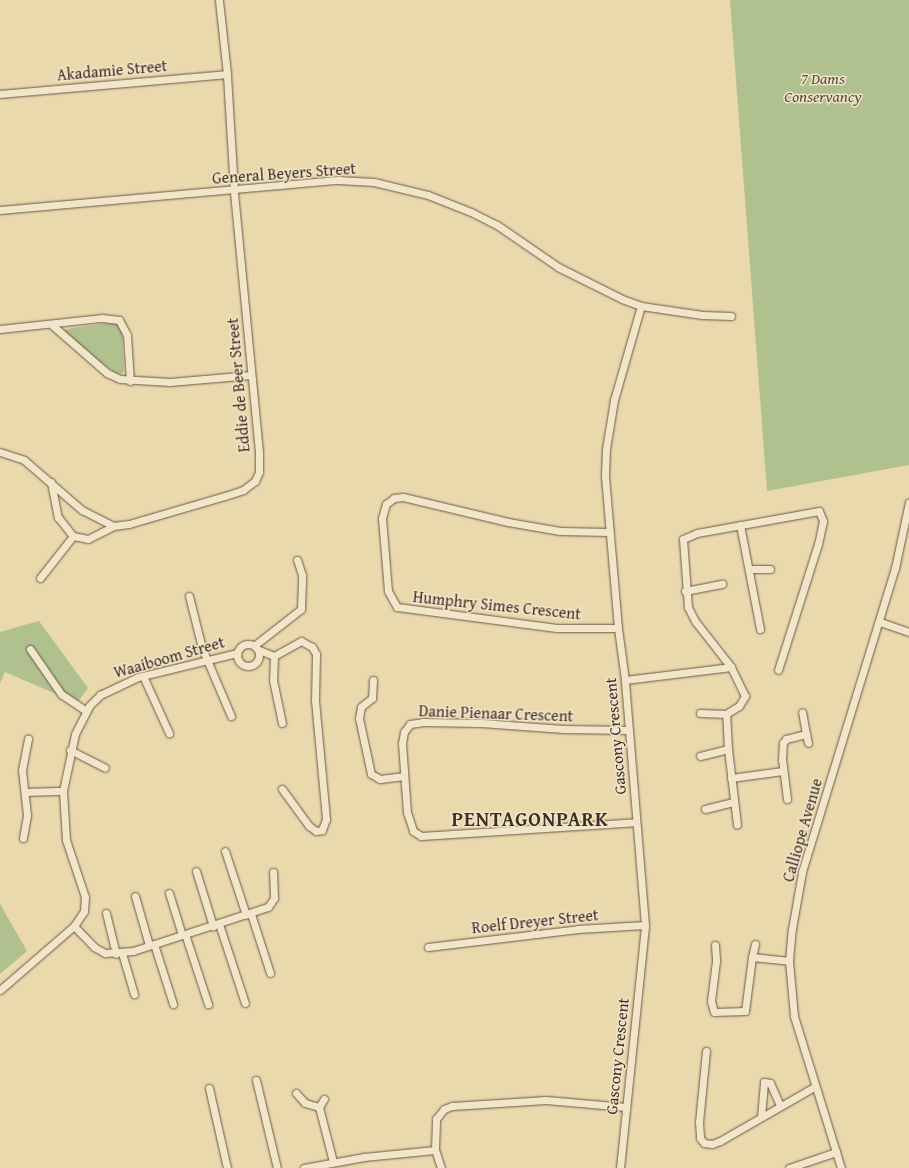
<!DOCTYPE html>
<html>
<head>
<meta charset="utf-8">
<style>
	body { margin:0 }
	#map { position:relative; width:909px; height:1168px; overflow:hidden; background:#ead9ad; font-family:"Gentium Book Plus",serif }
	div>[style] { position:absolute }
	.green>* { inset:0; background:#b0c08f }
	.roads { filter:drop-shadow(0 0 1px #6a5846) drop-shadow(0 0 1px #6a5846) }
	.street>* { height:7px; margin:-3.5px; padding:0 3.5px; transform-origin:3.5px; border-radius:3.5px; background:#f1e6ca }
	.street>.ring { margin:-3.5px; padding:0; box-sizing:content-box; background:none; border:7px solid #f1e6ca; border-radius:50% }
	span { translate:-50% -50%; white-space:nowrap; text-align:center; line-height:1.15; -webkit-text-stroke:3px #f1e6ca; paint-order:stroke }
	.street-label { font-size:16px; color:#402d23 }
	.park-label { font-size:16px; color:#564a39; font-style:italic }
	.district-label { font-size:20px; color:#402d23; font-weight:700; letter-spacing:1px }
</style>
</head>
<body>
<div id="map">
	<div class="green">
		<div style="clip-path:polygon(730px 0,909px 0,909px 465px,767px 491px)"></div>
		<div style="clip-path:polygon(109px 323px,119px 324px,122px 330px,124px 371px,122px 374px,115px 373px,64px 334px,65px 330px,72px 328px)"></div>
		<div style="clip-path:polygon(39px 621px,88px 688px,77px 703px,5px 672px,0 683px,0 632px)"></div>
		<div style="clip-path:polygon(0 904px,27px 951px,0 974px)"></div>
	</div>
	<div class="roads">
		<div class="street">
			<div style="left:0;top:94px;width:228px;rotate:-5deg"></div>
			<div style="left:0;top:210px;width:339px;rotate:-5.1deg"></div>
			<div style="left:338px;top:180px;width:36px;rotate:3deg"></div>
			<div style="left:374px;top:182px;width:56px;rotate:13.5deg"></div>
			<div style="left:428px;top:195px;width:46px;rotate:21.6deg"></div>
			<div style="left:471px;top:212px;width:29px;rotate:27deg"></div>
			<div style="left:497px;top:225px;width:74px;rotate:34.5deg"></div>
			<div style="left:558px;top:267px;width:72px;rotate:26.6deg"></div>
			<div style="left:622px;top:299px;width:20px;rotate:20deg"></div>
			<div style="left:641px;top:306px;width:62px;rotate:8.4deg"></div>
			<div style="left:702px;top:315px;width:29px;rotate:2deg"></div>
			<div style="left:52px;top:325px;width:73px;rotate:41.1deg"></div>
			<div style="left:107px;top:373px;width:14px;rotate:25deg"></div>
			<div style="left:120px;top:379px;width:50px;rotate:3.4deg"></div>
			<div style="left:170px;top:382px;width:81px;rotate:-4.9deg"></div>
			<div style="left:0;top:329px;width:103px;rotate:-6.2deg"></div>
			<div style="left:102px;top:318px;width:17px;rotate:7deg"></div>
			<div style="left:119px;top:320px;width:17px;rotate:62deg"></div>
			<div style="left:127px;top:335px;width:46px;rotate:86.3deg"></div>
			<div style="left:0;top:452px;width:25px;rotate:18deg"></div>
			<div style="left:24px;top:460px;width:77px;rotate:40.8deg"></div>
			<div style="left:82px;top:510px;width:35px;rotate:27deg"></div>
			<div style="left:113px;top:526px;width:16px;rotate:-7deg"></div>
			<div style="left:129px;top:524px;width:100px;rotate:-16.3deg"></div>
			<div style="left:225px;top:496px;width:19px;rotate:-18deg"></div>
			<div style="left:243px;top:490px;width:15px;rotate:-37deg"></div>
			<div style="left:255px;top:481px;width:10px;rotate:-66deg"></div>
			<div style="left:259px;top:472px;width:20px;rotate:-90deg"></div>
			<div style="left:259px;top:452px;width:263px;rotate:-95.5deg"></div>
			<div style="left:234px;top:190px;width:116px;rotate:-93.5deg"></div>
			<div style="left:227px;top:74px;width:74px;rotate:-96.2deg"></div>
			<div style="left:51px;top:482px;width:36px;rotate:79deg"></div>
			<div style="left:58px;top:517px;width:24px;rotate:52deg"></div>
			<div style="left:73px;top:536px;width:15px;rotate:11deg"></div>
			<div style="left:88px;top:539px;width:28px;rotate:-27deg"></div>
			<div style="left:740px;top:525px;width:106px;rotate:79.1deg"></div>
			<div style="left:609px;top:532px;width:49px;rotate:-178.8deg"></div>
			<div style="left:560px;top:531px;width:53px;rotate:-170.2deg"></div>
			<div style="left:508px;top:522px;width:108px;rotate:-166.6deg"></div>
			<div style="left:403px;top:497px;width:9px;rotate:174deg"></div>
			<div style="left:394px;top:498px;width:10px;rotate:143deg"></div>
			<div style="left:386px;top:504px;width:15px;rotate:106deg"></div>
			<div style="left:382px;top:518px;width:73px;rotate:85.3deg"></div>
			<div style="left:388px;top:591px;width:18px;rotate:61deg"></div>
			<div style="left:397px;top:607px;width:161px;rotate:7.5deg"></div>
			<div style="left:557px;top:628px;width:61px"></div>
			<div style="left:749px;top:569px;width:21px"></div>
			<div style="left:40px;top:578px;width:53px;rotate:-51.8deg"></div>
			<div style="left:685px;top:591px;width:38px;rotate:-11deg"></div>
			<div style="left:189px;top:596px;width:54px;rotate:76deg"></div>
			<div style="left:202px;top:648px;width:74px;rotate:66.9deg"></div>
			<div style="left:880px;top:622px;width:31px;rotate:19deg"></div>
			<div class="ring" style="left:237px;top:644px;width:15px;height:15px"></div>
			<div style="left:255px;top:645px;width:58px;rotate:-38deg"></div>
			<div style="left:301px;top:609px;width:34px;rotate:-88deg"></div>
			<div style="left:302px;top:575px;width:16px;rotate:-108deg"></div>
			<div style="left:30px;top:649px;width:55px;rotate:55.4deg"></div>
			<div style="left:61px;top:694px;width:30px;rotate:34deg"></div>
			<div style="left:259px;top:650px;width:16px;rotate:22deg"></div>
			<div style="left:274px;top:656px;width:24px;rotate:92deg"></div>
			<div style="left:273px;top:680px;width:44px;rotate:78.2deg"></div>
			<div style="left:274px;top:656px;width:31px;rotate:-29deg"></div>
			<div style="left:301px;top:641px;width:13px;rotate:29deg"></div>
			<div style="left:312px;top:647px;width:8px;rotate:60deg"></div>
			<div style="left:316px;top:654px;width:46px;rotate:91.2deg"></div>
			<div style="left:315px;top:700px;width:120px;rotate:84.7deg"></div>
			<div style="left:326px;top:819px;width:12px;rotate:110deg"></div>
			<div style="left:322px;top:830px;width:6px;rotate:171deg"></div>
			<div style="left:316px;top:831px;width:9px;rotate:-144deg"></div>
			<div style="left:309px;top:826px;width:46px;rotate:-126.1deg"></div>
			<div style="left:143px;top:676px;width:63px;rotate:65.5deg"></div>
			<div style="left:373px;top:680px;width:18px;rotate:93deg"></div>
			<div style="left:372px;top:698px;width:14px;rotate:141deg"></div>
			<div style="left:361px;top:707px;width:11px;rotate:100deg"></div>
			<div style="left:359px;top:718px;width:57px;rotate:77.9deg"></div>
			<div style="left:371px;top:774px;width:10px;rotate:29deg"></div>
			<div style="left:380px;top:779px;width:24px;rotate:-7deg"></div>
			<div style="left:625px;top:680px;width:107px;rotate:-7deg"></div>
			<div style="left:700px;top:713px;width:26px;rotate:2deg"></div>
			<div style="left:726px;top:714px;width:15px;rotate:-32deg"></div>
			<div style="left:739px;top:706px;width:12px;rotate:-59deg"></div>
			<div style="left:745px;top:696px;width:32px;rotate:-116deg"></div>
			<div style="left:731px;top:667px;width:58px;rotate:-128deg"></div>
			<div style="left:695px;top:621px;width:16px;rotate:-117deg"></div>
			<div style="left:688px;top:607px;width:68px;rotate:-94.2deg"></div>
			<div style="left:683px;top:539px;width:15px;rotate:-23deg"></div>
			<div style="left:697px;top:533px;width:124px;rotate:-10.2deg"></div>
			<div style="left:819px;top:511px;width:11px;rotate:68deg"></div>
			<div style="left:823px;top:521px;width:24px;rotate:102deg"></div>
			<div style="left:818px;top:544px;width:132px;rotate:107.6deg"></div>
			<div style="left:628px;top:730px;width:65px;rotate:-179.1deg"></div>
			<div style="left:563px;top:729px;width:82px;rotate:-175.8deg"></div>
			<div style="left:481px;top:723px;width:58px;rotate:-179deg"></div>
			<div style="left:423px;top:722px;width:13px;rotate:171deg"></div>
			<div style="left:410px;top:724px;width:10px;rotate:127deg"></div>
			<div style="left:404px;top:732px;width:11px;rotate:100deg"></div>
			<div style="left:402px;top:743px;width:69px;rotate:85.9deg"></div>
			<div style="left:407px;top:812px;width:20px;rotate:72deg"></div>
			<div style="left:413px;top:831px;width:9px;rotate:32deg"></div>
			<div style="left:421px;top:836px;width:215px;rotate:-3.7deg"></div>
			<div style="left:806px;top:734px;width:9px;rotate:77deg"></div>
			<div style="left:728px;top:749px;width:76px;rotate:83.2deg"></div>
			<div style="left:70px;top:750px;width:39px;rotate:27deg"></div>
			<div style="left:700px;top:756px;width:29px;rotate:-14deg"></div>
			<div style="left:728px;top:749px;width:35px;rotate:-93deg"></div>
			<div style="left:731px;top:778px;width:52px;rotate:-7.7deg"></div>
			<div style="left:25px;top:792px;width:38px;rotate:-2deg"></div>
			<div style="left:787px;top:799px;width:39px;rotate:-97deg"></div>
			<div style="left:782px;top:760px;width:17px;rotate:-87deg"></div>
			<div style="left:783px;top:743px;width:5px;rotate:-53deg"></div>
			<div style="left:786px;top:739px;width:21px;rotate:-14deg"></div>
			<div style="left:806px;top:734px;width:22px;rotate:-100deg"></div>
			<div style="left:705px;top:809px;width:29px;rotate:-14deg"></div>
			<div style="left:23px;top:838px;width:23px;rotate:-80deg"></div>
			<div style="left:27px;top:815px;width:45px;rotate:-96.3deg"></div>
			<div style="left:22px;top:770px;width:32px;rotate:-79deg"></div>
			<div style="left:225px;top:851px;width:67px;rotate:71.8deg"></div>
			<div style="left:196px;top:871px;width:58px;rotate:72.8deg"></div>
			<div style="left:169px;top:893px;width:44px;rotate:72.8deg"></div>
			<div style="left:135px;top:896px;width:51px;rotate:74.1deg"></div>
			<div style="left:106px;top:913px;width:42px;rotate:76.3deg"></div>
			<div style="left:251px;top:914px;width:62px;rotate:72.1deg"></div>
			<div style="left:219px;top:924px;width:83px;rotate:71.8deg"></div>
			<div style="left:74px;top:926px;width:29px;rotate:46deg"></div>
			<div style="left:94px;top:947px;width:13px;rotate:29deg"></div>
			<div style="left:105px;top:953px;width:28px;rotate:-4deg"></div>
			<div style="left:133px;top:951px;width:142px;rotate:-18.1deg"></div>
			<div style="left:268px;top:907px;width:11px;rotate:-56deg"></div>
			<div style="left:274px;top:898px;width:26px;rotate:-92deg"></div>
			<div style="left:185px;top:934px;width:74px;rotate:71.8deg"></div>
			<div style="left:154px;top:944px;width:63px;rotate:72.4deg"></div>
			<div style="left:755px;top:944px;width:13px;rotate:103deg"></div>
			<div style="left:752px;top:957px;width:37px;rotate:6deg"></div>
			<div style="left:715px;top:945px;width:16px;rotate:86deg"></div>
			<div style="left:716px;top:961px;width:40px;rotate:97.1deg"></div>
			<div style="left:711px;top:1001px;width:11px;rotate:75deg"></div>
			<div style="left:714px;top:1012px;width:31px;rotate:-2deg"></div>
			<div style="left:745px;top:1011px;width:54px;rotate:-82.6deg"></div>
			<div style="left:428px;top:947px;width:151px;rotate:-6.8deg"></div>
			<div style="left:578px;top:929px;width:67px;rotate:-3.4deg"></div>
			<div style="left:122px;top:953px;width:43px;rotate:73.7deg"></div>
			<div style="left:0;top:990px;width:98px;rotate:-40.9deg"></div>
			<div style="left:74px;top:926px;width:18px;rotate:-56deg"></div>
			<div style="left:84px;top:911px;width:14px;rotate:-86deg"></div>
			<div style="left:85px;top:897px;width:60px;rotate:-108.4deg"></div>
			<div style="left:66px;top:840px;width:49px;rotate:-93.5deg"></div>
			<div style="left:63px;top:791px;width:58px;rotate:-78.1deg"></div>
			<div style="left:75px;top:734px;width:31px;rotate:-63deg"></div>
			<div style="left:89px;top:706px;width:16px;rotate:-45deg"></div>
			<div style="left:100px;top:695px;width:42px;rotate:-25.3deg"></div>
			<div style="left:138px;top:677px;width:102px;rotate:-13.6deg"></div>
			<div style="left:706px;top:1051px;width:71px;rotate:95.6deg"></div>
			<div style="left:699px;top:1122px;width:16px;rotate:86deg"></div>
			<div style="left:700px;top:1138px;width:6px;rotate:51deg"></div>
			<div style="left:704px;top:1143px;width:8px;rotate:7deg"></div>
			<div style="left:712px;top:1144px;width:9px;rotate:-21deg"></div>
			<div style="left:720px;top:1141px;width:108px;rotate:-29.9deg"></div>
			<div style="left:256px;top:1080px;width:90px;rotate:76.6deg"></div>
			<div style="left:209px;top:1088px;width:82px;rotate:77.3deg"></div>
			<div style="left:296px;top:1093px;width:13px;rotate:48deg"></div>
			<div style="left:305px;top:1103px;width:15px;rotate:16deg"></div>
			<div style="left:324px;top:1099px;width:9px;rotate:122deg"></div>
			<div style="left:319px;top:1107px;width:57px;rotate:75.7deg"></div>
			<div style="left:761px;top:1117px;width:35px;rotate:-85deg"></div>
			<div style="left:764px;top:1082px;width:6px;rotate:9deg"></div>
			<div style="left:770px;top:1083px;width:24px;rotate:66deg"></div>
			<div style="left:304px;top:1168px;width:61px;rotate:-10.4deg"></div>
			<div style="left:364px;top:1157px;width:71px;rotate:-5.6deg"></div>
			<div style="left:441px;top:1168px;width:19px;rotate:-108deg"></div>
			<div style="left:435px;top:1150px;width:31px;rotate:-88deg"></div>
			<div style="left:436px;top:1119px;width:13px;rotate:-51deg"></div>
			<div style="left:444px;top:1109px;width:9px;rotate:-21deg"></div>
			<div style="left:452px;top:1106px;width:94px;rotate:-3.7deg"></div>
			<div style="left:546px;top:1100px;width:80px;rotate:5deg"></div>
			<div style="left:620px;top:1168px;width:244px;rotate:-84.1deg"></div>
			<div style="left:645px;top:925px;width:246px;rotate:-94.7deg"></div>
			<div style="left:625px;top:680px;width:52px;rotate:-97.7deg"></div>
			<div style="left:618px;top:628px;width:153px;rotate:-94.9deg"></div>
			<div style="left:605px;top:476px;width:27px;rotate:-88deg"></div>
			<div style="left:606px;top:449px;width:50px;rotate:-80.7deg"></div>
			<div style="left:614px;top:400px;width:98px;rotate:-74deg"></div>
			<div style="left:789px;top:1168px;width:50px;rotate:-18.8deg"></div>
			<div style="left:841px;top:1168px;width:159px;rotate:-107.2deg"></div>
			<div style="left:794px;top:1016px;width:55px;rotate:-95.2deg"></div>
			<div style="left:789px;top:961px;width:32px;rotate:-85deg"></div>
			<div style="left:792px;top:929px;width:58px;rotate:-80deg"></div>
			<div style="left:802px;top:872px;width:318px;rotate:-73deg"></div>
			<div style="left:895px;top:568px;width:67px;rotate:-78deg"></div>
		</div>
	</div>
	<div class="street-label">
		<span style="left:112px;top:70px;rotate:-5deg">Akadamie Street</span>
		<span style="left:284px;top:173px;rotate:-4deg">General Beyers Street</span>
		<span style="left:238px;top:385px;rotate:-95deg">Eddie de Beer Street</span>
		<span style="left:497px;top:605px;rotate:6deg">Humphry Simes Crescent</span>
		<span style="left:169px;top:657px;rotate:-16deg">Waaiboom Street</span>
		<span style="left:496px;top:713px;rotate:2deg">Danie Pienaar Crescent</span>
		<span style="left:615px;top:736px;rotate:-95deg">Gascony Crescent</span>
		<span style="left:802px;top:830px;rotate:-74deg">Calliope Avenue</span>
		<span style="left:535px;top:921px;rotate:-6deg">Roelf Dreyer Street</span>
		<span style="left:617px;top:1056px;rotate:-84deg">Gascony Crescent</span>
	</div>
	<div class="park-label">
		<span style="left:823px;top:87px">7 Dams<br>Conservancy</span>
	</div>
	<div class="district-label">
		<span style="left:530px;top:818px">PENTAGONPARK</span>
	</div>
</div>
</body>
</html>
